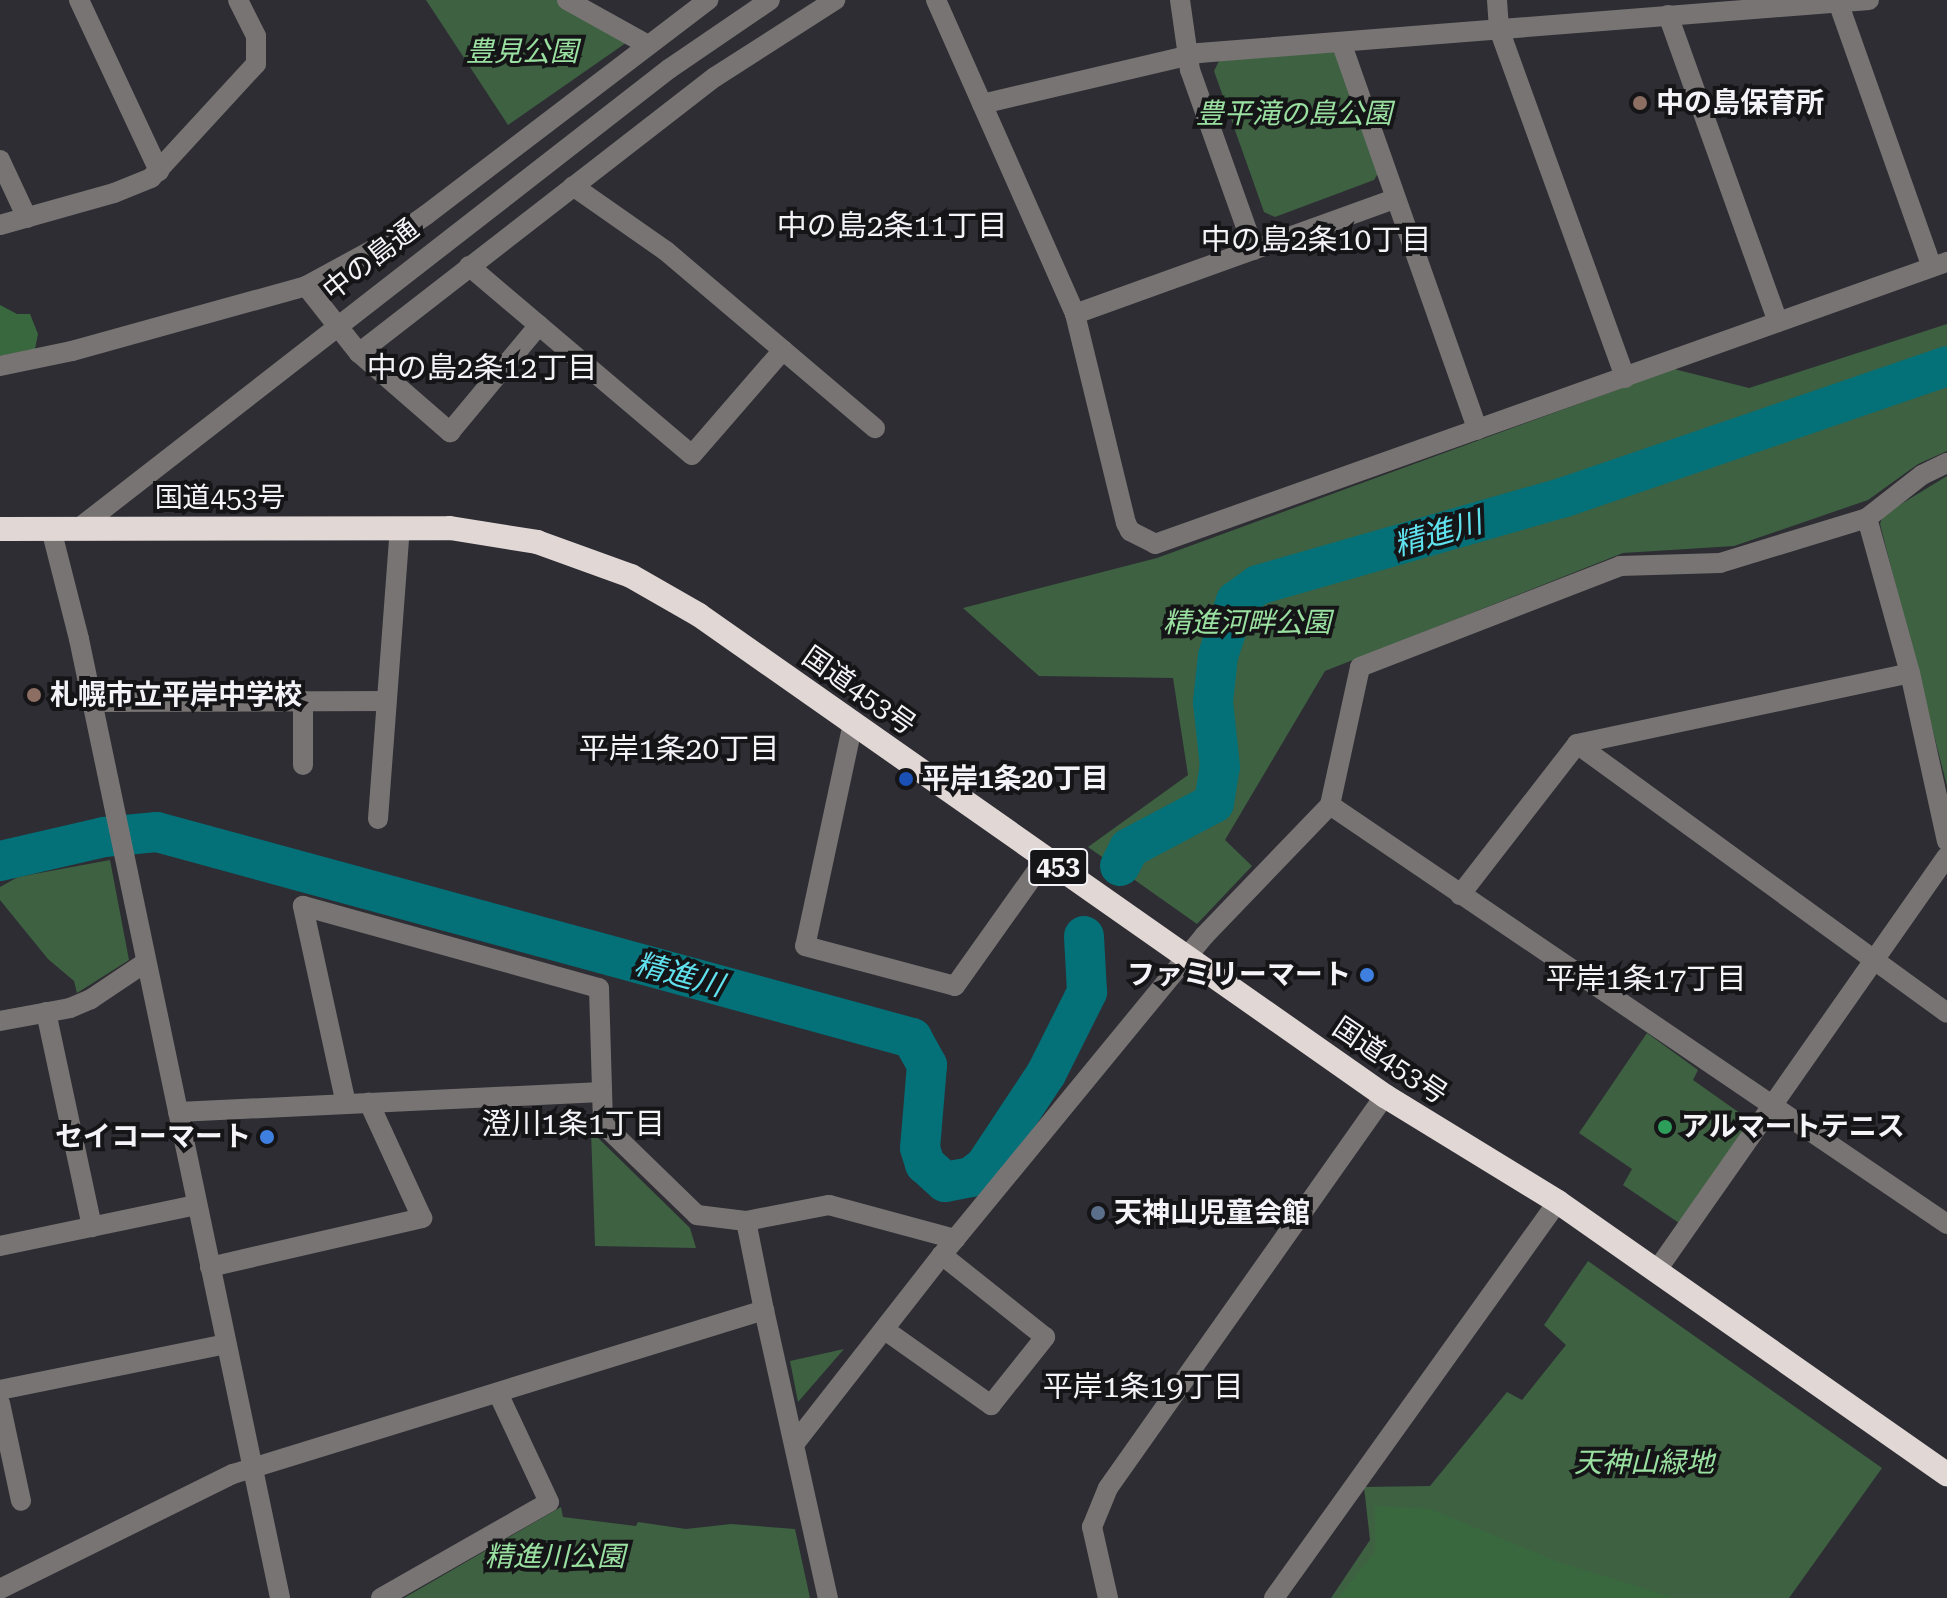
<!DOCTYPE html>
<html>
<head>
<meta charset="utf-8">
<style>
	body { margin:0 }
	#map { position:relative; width:1947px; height:1598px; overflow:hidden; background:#2d2d33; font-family:"Roboto Serif","Noto Sans JP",serif }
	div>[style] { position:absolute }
	.green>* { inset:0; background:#3e6142 }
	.forest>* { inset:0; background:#39683f }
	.river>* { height:40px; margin:-20px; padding:0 20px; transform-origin:20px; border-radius:20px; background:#047078 }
	.minor>* { height:20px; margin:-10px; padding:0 10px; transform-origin:10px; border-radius:10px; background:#787473 }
	.highway>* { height:24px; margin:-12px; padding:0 12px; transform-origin:12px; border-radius:12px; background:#e1d7d5 }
	.dots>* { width:22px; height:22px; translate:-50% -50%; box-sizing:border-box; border:4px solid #151518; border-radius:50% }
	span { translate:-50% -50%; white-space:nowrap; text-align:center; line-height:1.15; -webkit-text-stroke:8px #151518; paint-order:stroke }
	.shield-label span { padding:2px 6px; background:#151518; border:2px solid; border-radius:6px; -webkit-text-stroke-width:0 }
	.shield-label { font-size:26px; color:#f3f3f8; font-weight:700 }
	.park-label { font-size:28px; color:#9ae1a1; font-style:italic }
	.poi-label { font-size:28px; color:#f3f3f8; font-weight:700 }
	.left { translate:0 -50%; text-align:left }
	.right { translate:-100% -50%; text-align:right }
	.street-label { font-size:28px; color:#f3f3f8 }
	.neighbourhood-label { font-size:30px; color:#f3f3f8 }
	.water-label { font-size:30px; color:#60e1ee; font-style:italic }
</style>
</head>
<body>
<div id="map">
	<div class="green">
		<div style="clip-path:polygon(426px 0,558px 0,633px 38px,508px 125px)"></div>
		<div style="clip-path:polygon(1329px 48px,1339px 57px,1379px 172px,1374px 180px,1275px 217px,1264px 212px,1214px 71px,1220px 59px)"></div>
		<div style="clip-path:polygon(1947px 324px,1947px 451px,1918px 464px,1868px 500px,1734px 546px,1623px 553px,1325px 671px,1225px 840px,1252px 866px,1197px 924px,1088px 847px,1188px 775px,1173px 678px,1039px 676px,963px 608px,1157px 558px,1674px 369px,1749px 388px)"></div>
		<div style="clip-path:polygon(1947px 476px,1947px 786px,1880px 524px,1883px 515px)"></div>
		<div style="clip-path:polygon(110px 860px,129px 960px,77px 993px,74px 981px,48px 959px,0 900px,0 887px,18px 877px)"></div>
		<div style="clip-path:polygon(1647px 1033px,1698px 1070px,1693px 1080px,1751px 1121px,1679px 1223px,1623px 1185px,1632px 1169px,1579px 1133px)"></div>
		<div style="clip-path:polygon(591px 1131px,690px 1228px,696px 1248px,595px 1246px)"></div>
		<div style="clip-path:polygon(1588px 1261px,1882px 1468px,1789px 1598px,1331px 1598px,1370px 1540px,1364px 1487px,1430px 1486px,1507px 1392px,1522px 1400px,1566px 1345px,1544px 1325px)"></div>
		<div style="clip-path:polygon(844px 1349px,798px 1402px,790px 1361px)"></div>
		<div style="clip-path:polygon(561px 1507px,563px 1517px,636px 1526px,638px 1522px,686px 1529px,731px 1524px,795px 1529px,810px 1598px,404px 1598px)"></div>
	</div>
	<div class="forest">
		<div style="clip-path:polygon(0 305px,17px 314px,30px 314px,38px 334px,35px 349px,0 356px)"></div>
		<div style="clip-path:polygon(1375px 1506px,1430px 1509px,1556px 1561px,1674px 1598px,1338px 1598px,1375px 1552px)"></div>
	</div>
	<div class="river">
		<div style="left:0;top:861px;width:107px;rotate:-13deg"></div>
		<div style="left:104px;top:837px;width:53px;rotate:-5.4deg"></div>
		<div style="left:157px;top:832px;width:783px;rotate:15.26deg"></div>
		<div style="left:912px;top:1038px;width:31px;rotate:61deg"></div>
		<div style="left:927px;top:1065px;width:83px;rotate:94.8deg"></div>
		<div style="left:920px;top:1148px;width:17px;rotate:73deg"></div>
		<div style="left:925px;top:1164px;width:27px;rotate:42deg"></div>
		<div style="left:945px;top:1182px;width:26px;rotate:-11deg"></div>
		<div style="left:971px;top:1177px;width:18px;rotate:-38deg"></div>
		<div style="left:985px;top:1166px;width:110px;rotate:-56.5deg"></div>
		<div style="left:1046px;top:1074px;width:92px;rotate:-63.4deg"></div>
		<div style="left:1087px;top:992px;width:56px;rotate:-93.1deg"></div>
		<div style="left:1120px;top:866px;width:20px;rotate:-63deg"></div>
		<div style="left:1129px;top:848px;width:96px;rotate:-27.9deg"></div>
		<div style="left:1214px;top:803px;width:36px;rotate:-81deg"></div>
		<div style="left:1220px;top:767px;width:65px;rotate:-96.1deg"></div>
		<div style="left:1213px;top:702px;width:46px;rotate:-83.8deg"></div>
		<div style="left:1218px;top:656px;width:58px;rotate:-71.9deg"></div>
		<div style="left:1236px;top:601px;width:27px;rotate:-36deg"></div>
		<div style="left:1258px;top:585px;width:316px;rotate:-16deg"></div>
		<div style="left:1562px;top:498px;width:407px;rotate:-18.9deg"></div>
	</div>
	<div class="minor">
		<div style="left:79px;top:0;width:189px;rotate:64.9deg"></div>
		<div style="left:567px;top:0;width:90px;rotate:29.1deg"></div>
		<div style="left:936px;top:0;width:343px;rotate:66.1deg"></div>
		<div style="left:1075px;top:314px;width:215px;rotate:76.3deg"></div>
		<div style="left:1126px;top:523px;width:9px;rotate:63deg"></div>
		<div style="left:1130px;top:531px;width:28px;rotate:27deg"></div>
		<div style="left:1155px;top:544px;width:841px;rotate:-19.6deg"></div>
		<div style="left:1180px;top:0;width:71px;rotate:81.9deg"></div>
		<div style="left:1190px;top:70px;width:191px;rotate:70.4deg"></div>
		<div style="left:1497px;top:0;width:29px;rotate:86deg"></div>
		<div style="left:1499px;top:29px;width:371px;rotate:70.1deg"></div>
		<div style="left:1838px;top:2px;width:281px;rotate:70.5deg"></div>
		<div style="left:1668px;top:15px;width:326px;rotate:70.3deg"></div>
		<div style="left:1341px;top:42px;width:411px;rotate:70.6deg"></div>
		<div style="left:982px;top:104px;width:223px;rotate:-13.2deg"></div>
		<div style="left:1199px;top:53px;width:672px;rotate:-4.52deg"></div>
		<div style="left:0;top:160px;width:64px;rotate:65deg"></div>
		<div style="left:573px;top:186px;width:113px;rotate:35deg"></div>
		<div style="left:666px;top:251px;width:274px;rotate:40.3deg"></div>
		<div style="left:0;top:225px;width:118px;rotate:-15.7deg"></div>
		<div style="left:114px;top:193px;width:40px;rotate:-22deg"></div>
		<div style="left:151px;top:178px;width:155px;rotate:-47.4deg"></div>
		<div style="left:256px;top:64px;width:28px;rotate:-90deg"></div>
		<div style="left:256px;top:36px;width:40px;rotate:-116.6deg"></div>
		<div style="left:469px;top:266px;width:292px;rotate:40.3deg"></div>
		<div style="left:692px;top:455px;width:139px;rotate:-49.1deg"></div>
		<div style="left:306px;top:286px;width:85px;rotate:51.7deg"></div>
		<div style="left:359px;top:353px;width:121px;rotate:41deg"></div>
		<div style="left:450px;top:432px;width:139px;rotate:-50.2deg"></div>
		<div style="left:1075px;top:314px;width:339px;rotate:-19.8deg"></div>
		<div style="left:359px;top:353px;width:450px;rotate:-37.8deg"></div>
		<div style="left:715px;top:77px;width:143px;rotate:-32.7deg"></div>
		<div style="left:0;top:366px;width:74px;rotate:-11.8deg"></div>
		<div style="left:72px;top:351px;width:243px;rotate:-15.5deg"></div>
		<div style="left:306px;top:286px;width:92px;rotate:-28.5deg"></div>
		<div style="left:387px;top:242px;width:47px;rotate:-34.7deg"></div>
		<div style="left:426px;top:215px;width:355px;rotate:-37.3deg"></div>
		<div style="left:1867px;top:518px;width:70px;rotate:-38deg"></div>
		<div style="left:1922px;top:475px;width:28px;rotate:-26deg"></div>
		<div style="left:79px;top:528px;width:748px;rotate:-37.88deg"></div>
		<div style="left:669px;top:69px;width:122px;rotate:-34.3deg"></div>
		<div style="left:51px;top:529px;width:114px;rotate:75.7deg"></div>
		<div style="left:79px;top:639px;width:980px;rotate:78.16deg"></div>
		<div style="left:303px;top:701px;width:64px;rotate:90deg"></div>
		<div style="left:92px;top:702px;width:294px;rotate:-0.2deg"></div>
		<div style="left:853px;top:723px;width:228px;rotate:102.1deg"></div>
		<div style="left:805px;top:946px;width:155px;rotate:14.9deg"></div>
		<div style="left:955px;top:986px;width:157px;rotate:-54.6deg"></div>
		<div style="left:1577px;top:744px;width:457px;rotate:36deg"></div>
		<div style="left:1330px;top:805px;width:746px;rotate:34.18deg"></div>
		<div style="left:378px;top:819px;width:293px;rotate:-85.7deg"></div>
		<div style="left:1460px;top:895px;width:191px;rotate:-52.2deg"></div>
		<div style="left:1577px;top:744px;width:340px;rotate:-12deg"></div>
		<div style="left:46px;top:1012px;width:220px;rotate:77.9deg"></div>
		<div style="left:0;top:1021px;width:71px;rotate:-10.5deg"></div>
		<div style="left:70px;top:1008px;width:23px;rotate:-23deg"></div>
		<div style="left:91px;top:999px;width:66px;rotate:-33.9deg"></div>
		<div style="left:346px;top:1104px;width:203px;rotate:-102.3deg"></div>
		<div style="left:303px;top:906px;width:307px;rotate:15.5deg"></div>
		<div style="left:599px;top:988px;width:136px;rotate:88.3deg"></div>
		<div style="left:603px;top:1124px;width:131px;rotate:44.1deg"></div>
		<div style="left:697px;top:1215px;width:49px;rotate:7deg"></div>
		<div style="left:746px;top:1221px;width:85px;rotate:-10.9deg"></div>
		<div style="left:829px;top:1205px;width:131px;rotate:15.1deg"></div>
		<div style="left:178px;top:1112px;width:424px;rotate:-2.7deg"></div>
		<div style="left:746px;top:1221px;width:91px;rotate:78.6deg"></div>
		<div style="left:0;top:1246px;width:201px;rotate:-11.8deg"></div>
		<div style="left:210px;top:1267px;width:218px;rotate:-13deg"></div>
		<div style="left:422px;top:1218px;width:127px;rotate:-114.7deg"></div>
		<div style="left:1657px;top:1270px;width:505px;rotate:-54.99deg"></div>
		<div style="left:885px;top:1330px;width:130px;rotate:35.3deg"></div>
		<div style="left:991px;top:1405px;width:87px;rotate:-51.5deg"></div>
		<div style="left:1045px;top:1337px;width:132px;rotate:-141.5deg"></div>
		<div style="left:0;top:1390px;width:231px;rotate:-11.5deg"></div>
		<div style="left:0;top:1403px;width:100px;rotate:77.9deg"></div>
		<div style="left:795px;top:1443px;width:239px;rotate:-52deg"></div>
		<div style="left:942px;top:1255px;width:413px;rotate:-50.6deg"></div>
		<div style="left:1204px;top:936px;width:182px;rotate:-46.1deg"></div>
		<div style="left:1330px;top:805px;width:141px;rotate:-77.7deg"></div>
		<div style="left:1360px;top:667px;width:279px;rotate:-21.2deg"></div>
		<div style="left:1620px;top:566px;width:100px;rotate:-1.7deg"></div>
		<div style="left:1720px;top:563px;width:154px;rotate:-17deg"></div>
		<div style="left:1867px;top:518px;width:161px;rotate:74.5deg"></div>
		<div style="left:1910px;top:673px;width:172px;rotate:77.6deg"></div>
		<div style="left:0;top:1589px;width:260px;rotate:-26.3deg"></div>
		<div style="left:233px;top:1474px;width:556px;rotate:-17.16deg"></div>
		<div style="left:764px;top:1310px;width:295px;rotate:77.5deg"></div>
		<div style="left:381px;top:1598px;width:193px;rotate:-29.7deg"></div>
		<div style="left:549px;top:1502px;width:120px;rotate:-115.1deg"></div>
		<div style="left:1108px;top:1598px;width:73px;rotate:-102.7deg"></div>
		<div style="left:1092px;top:1527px;width:42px;rotate:-67.7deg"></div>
		<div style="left:1108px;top:1488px;width:480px;rotate:-54.8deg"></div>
		<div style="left:1274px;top:1598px;width:487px;rotate:-54.4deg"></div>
	</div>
	<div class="highway">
		<div style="left:0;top:529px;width:450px;rotate:-0.1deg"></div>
		<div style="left:450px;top:528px;width:88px;rotate:9.1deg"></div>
		<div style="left:537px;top:542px;width:100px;rotate:19.9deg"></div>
		<div style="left:631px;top:576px;width:78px;rotate:29.8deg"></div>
		<div style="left:699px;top:615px;width:838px;rotate:35.04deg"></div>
		<div style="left:1385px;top:1096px;width:203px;rotate:31.5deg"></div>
		<div style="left:1558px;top:1202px;width:475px;rotate:35deg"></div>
	</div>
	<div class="dots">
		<div style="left:1640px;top:103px;background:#8d6e63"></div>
		<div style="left:34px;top:695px;background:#8d6e63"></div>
		<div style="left:906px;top:779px;background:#1a4fb4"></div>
		<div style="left:1367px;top:975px;background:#3f7fe0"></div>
		<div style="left:1665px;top:1127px;background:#2e9e5b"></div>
		<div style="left:267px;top:1137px;background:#3f7fe0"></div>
		<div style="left:1098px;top:1213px;background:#5c6f8a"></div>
	</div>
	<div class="shield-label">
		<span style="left:1058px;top:867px">453</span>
	</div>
	<div class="park-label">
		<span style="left:522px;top:52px">豊見公園</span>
		<span style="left:1294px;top:114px">豊平滝の島公園</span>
		<span style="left:1247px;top:623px">精進河畔公園</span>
		<span style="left:1644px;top:1463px">天神山緑地</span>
		<span style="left:555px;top:1557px">精進川公園</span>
	</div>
	<div class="poi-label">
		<span class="left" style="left:1656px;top:103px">中の島保育所</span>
		<span class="left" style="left:50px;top:695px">札幌市立平岸中学校</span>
		<span class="left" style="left:922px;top:779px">平岸1条20丁目</span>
		<span class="right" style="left:1351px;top:975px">ファミリーマート</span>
		<span class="left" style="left:1681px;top:1127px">アルマートテニス</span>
		<span class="right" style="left:251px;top:1137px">セイコーマート</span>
		<span class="left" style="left:1114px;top:1213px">天神山児童会館</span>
	</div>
	<div class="street-label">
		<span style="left:371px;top:260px;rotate:-38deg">中の島通</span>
		<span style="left:220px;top:498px">国道453号</span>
		<span style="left:859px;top:691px;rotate:35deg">国道453号</span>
		<span style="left:1390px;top:1061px;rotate:34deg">国道453号</span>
	</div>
	<div class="neighbourhood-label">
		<span style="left:892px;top:226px">中の島2条11丁目</span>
		<span style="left:1316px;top:240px">中の島2条10丁目</span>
		<span style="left:482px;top:368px">中の島2条12丁目</span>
		<span style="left:679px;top:749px">平岸1条20丁目</span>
		<span style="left:1646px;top:979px">平岸1条17丁目</span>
		<span style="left:573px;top:1124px">澄川1条1丁目</span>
		<span style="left:1143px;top:1387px">平岸1条19丁目</span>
	</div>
	<div class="water-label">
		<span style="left:1438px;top:534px;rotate:-16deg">精進川</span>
		<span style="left:679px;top:975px;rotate:15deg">精進川</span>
	</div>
</div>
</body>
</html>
